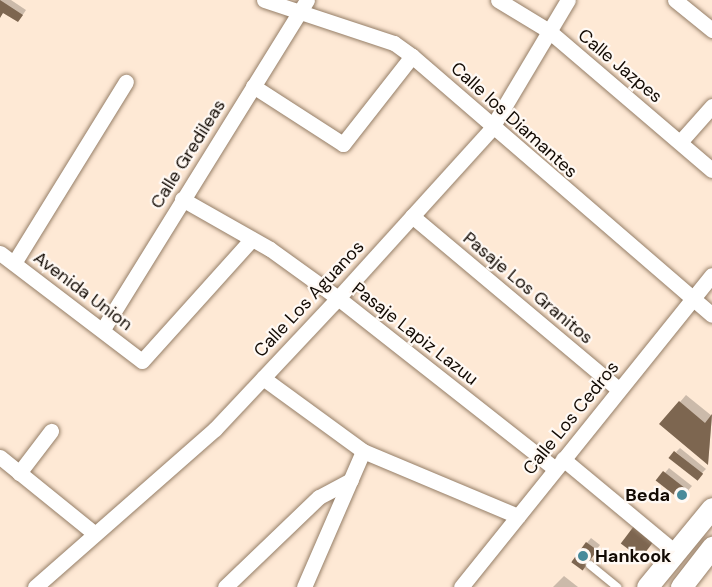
<!DOCTYPE html>
<html>
<head>
<meta charset="utf-8">
<style>
	body { margin:0 }
	#map { position:relative; width:712px; height:587px; overflow:hidden; background:#fee9d5; font-family:"DM Sans",sans-serif }
	div>[style] { position:absolute }
	.shadow>* { inset:0; background:#0003 }
	.building>* { inset:0; background:#7d6650; transform-origin:0 0 }
	.roads { filter:drop-shadow(0 0 2px #957e67) drop-shadow(0 0 2px #957e67) }
	.service>* { height:8px; margin:-4px; padding:0 4px; transform-origin:4px; border-radius:4px; background:#fff }
	.minor>* { height:15px; margin:-7.5px; padding:0 7.5px; transform-origin:7.5px; border-radius:7.5px; background:#fff }
	.secondary>* { height:21px; margin:-10.5px; padding:0 10.5px; transform-origin:10.5px; border-radius:10.5px; background:#fff }
	.dots>* { width:16px; height:16px; translate:-50% -50%; box-sizing:border-box; border:3px solid #fff9f4; border-radius:50% }
	span { translate:-50% -50%; white-space:nowrap; text-align:center; line-height:1.15; -webkit-text-stroke:4.5px #fff9f4; paint-order:stroke }
	.street-label { font-size:18px; color:#120a03 }
	.poi-label { font-size:18px; color:#120a03; font-weight:700 }
	.right { translate:-100% -50%; text-align:right }
	.left { translate:0 -50%; text-align:left }
</style>
</head>
<body>
<div id="map">
	<div class="shadow">
		<div style="clip-path:polygon(0 0,11px 0,26px 10px,22px 16px,4px 11px,0 17px)"></div>
		<div style="clip-path:polygon(686px 395px,712px 416px,708px 463px,661px 424px)"></div>
		<div style="clip-path:polygon(680px 448px,706px 469px,701px 474px,676px 452px)"></div>
		<div style="clip-path:polygon(669px 468px,692px 486px,685px 494px,658px 481px)"></div>
		<div style="clip-path:polygon(591px 538px,600px 545px,585px 564px,572px 561px)"></div>
		<div style="clip-path:polygon(564px 576px,578px 587px,553px 587px)"></div>
	</div>
	<div class="building">
		<div style="clip-path:polygon(0 0,23px 15px,18px 22px,3px 13px,0 18px)"></div>
		<div style="clip-path:polygon(679px 401px,705px 423px,712px 414px,708px 465px,659px 424px)"></div>
		<div style="left:674px;top:451px;width:37px;height:9px;rotate:38deg"></div>
		<div style="left:663px;top:471px;width:33px;height:12px;rotate:38deg"></div>
		<div style="left:634px;top:526px;width:25px;height:22px;rotate:37deg"></div>
		<div style="left:586px;top:542px;width:14px;height:25px;rotate:36deg"></div>
	</div>
	<div class="roads">
		<div class="service">
			<div style="left:590px;top:565px;width:35px;rotate:39deg"></div>
		</div>
		<div class="minor">
			<div style="left:264px;top:0;width:137px;rotate:18.3deg"></div>
			<div style="left:394px;top:43px;width:22px;rotate:36deg"></div>
			<div style="left:412px;top:56px;width:396px;rotate:40.8deg"></div>
			<div style="left:498px;top:0;width:60px;rotate:31.3deg"></div>
			<div style="left:549px;top:31px;width:214px;rotate:40.5deg"></div>
			<div style="left:675px;top:0;width:48px;rotate:39deg"></div>
			<div style="left:253px;top:86px;width:107px;rotate:32.8deg"></div>
			<div style="left:343px;top:144px;width:112px;rotate:-51.9deg"></div>
			<div style="left:680px;top:142px;width:48px;rotate:-48.4deg"></div>
			<div style="left:182px;top:199px;width:101px;rotate:29.6deg"></div>
			<div style="left:270px;top:249px;width:84px;rotate:35.8deg"></div>
			<div style="left:338px;top:298px;width:276px;rotate:38.2deg"></div>
			<div style="left:412px;top:216px;width:270px;rotate:40deg"></div>
			<div style="left:0;top:253px;width:178px;rotate:37.3deg"></div>
			<div style="left:142px;top:361px;width:164px;rotate:-48deg"></div>
			<div style="left:14px;top:263px;width:213px;rotate:-58.3deg"></div>
			<div style="left:103px;top:329px;width:387px;rotate:-58.2deg"></div>
			<div style="left:263px;top:378px;width:124px;rotate:36.1deg"></div>
			<div style="left:363px;top:451px;width:168px;rotate:22.8deg"></div>
			<div style="left:0;top:457px;width:122px;rotate:39deg"></div>
			<div style="left:563px;top:459px;width:146px;rotate:39.7deg"></div>
			<div style="left:19px;top:473px;width:53px;rotate:-52.7deg"></div>
			<div style="left:35px;top:587px;width:240px;rotate:-41.3deg"></div>
			<div style="left:215px;top:429px;width:180px;rotate:-46.8deg"></div>
			<div style="left:338px;top:298px;width:228px;rotate:-47.8deg"></div>
			<div style="left:491px;top:129px;width:150px;rotate:-59.2deg"></div>
			<div style="left:225px;top:587px;width:130px;rotate:-43.8deg"></div>
			<div style="left:319px;top:497px;width:36px;rotate:-28deg"></div>
			<div style="left:304px;top:587px;width:148px;rotate:-66.5deg"></div>
			<div style="left:461px;top:587px;width:400px;rotate:-51.2deg"></div>
		</div>
		<div class="secondary">
			<div style="left:647px;top:587px;width:102px;rotate:-50.6deg"></div>
			<div style="left:681px;top:587px;width:51px;rotate:-52.2deg"></div>
		</div>
	</div>
	<div class="dots">
		<div style="left:682px;top:495px;background:#488b9b"></div>
		<div style="left:583px;top:556px;background:#488b9b"></div>
	</div>
	<div class="street-label">
		<span style="left:620px;top:66px;rotate:40deg">Calle Jazpes</span>
		<span style="left:514px;top:120px;rotate:42deg">Calle los Diamantes</span>
		<span style="left:188px;top:154px;rotate:-58deg">Calle Gredileas</span>
		<span style="left:528px;top:288px;rotate:40deg">Pasaje Los Granitos</span>
		<span style="left:83px;top:291px;rotate:37deg">Avenida Union</span>
		<span style="left:309px;top:299px;rotate:-47deg">Calle Los Aguanos</span>
		<span style="left:415px;top:334px;rotate:38deg">Pasaje Lapiz Lazuu</span>
		<span style="left:571px;top:418px;rotate:-51deg">Calle Los Cedros</span>
	</div>
	<div class="poi-label">
		<span class="right" style="left:670px;top:495px">Beda</span>
		<span class="left" style="left:595px;top:556px">Hankook</span>
	</div>
</div>
</body>
</html>
